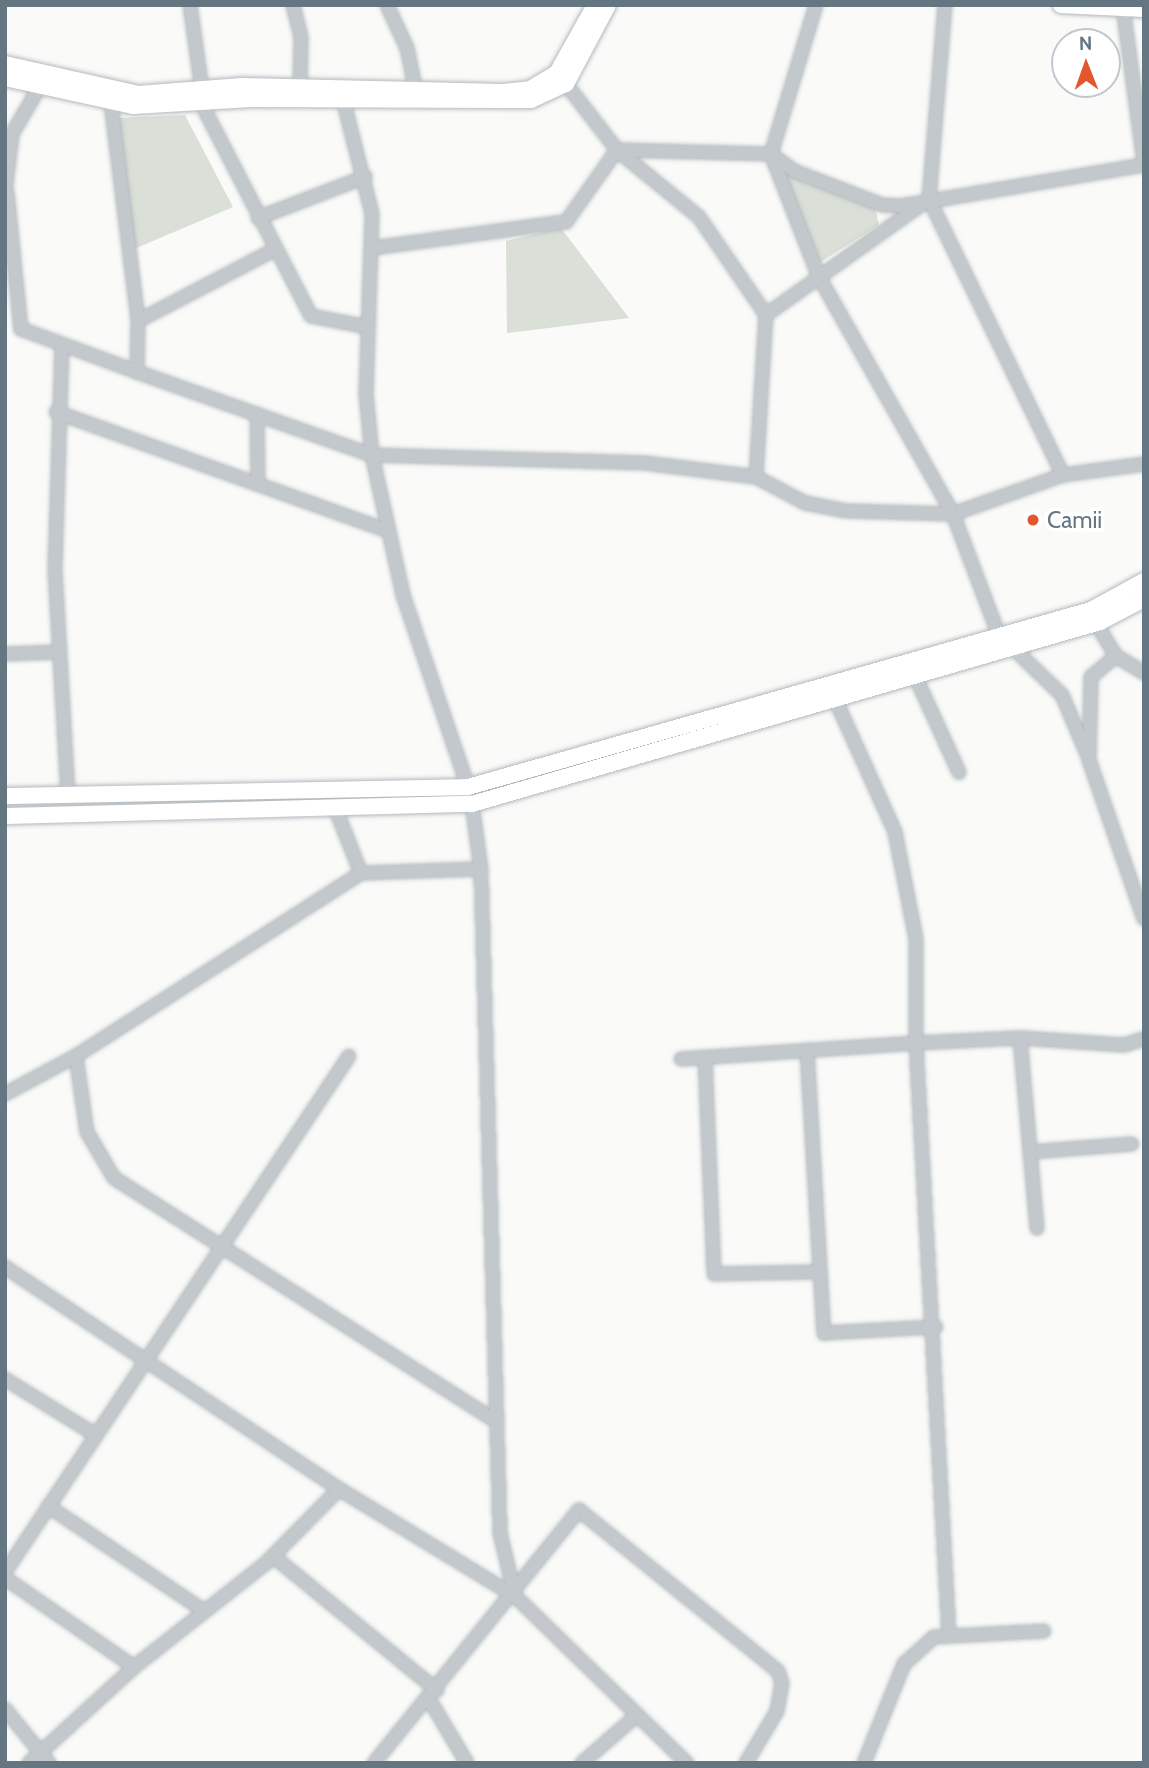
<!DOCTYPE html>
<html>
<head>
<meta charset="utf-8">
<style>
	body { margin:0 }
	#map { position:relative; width:1149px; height:1768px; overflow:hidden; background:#fafaf8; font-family:Cabin,sans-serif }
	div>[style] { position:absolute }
	.green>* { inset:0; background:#dadfd7 }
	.roads { filter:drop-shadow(0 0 2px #b3babf) drop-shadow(0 0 2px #b3babf) }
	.street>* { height:12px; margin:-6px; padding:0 6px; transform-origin:6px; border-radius:6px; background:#c3c8cc }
	.secondary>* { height:16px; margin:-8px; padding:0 8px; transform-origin:8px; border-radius:8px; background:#fff }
	.dots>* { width:19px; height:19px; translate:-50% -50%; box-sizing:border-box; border:4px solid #fff; border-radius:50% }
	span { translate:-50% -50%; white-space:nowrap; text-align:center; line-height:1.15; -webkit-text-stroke:7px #fff; paint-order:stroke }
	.poi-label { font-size:23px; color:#657683 }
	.left { translate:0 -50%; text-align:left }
	.frame { position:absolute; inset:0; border:7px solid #657683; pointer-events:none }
	.north { position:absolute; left:1051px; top:28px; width:70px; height:70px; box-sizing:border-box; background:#fff; border:2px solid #c1c8cd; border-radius:50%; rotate:359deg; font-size:19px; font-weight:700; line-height:28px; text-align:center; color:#657683 }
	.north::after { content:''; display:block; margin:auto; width:24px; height:32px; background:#e4572e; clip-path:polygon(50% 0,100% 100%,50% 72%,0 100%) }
</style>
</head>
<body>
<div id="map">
	<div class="green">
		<div style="clip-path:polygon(185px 115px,233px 207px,134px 249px,118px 118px)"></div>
		<div style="clip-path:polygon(790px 172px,875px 207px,879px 225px,819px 263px,785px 175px)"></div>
		<div style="clip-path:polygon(561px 228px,629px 318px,507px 333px,506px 241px)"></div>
	</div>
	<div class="roads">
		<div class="street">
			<div style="left:190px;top:5px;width:85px;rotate:81.9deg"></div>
			<div style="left:293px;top:5px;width:34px;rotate:76deg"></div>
			<div style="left:301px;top:38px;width:50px;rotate:91.1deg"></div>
			<div style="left:387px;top:5px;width:47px;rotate:65.1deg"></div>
			<div style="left:407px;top:48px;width:44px;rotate:78.2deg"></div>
			<div style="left:816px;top:5px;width:156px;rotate:106.8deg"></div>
			<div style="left:771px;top:154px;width:132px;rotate:68.7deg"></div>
			<div style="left:819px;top:277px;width:272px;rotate:60.5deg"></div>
			<div style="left:953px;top:514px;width:130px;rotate:69.3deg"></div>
			<div style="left:1123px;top:7px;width:156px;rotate:82.3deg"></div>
			<div style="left:566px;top:84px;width:83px;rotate:52.3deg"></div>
			<div style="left:617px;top:150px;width:106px;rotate:39.3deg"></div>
			<div style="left:699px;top:217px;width:119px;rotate:55.6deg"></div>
			<div style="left:200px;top:101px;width:242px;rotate:62.7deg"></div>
			<div style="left:311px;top:316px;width:58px;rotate:10.9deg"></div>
			<div style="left:111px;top:103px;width:220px;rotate:82.9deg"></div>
			<div style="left:138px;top:321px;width:51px;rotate:91.1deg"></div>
			<div style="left:137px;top:372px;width:249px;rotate:19.5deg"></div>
			<div style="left:372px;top:455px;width:273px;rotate:1.7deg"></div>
			<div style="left:645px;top:463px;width:112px;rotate:7.2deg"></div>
			<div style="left:756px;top:477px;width:55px;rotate:28deg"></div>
			<div style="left:805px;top:503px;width:43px;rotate:10.8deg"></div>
			<div style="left:847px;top:511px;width:106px;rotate:1.6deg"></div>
			<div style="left:953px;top:514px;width:117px;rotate:-19.5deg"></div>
			<div style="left:1063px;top:475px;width:82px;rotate:-7.7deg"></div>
			<div style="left:344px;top:103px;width:114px;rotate:75.8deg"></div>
			<div style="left:372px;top:214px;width:180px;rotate:91.9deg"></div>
			<div style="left:366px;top:394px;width:61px;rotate:84.4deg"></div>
			<div style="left:372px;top:455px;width:143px;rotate:77.5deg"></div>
			<div style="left:403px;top:595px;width:203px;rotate:71.3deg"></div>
			<div style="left:7px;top:192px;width:138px;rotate:84.2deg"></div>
			<div style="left:21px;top:329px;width:124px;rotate:20.3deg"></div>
			<div style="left:5px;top:193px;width:59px;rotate:-83.2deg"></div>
			<div style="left:12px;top:134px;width:56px;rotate:-59.7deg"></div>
			<div style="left:929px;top:199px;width:307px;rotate:64.1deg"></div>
			<div style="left:258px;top:218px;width:115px;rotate:-21deg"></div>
			<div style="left:373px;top:248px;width:195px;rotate:-7.7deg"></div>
			<div style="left:566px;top:222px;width:88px;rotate:-54.7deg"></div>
			<div style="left:617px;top:150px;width:154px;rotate:1.5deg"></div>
			<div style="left:771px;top:154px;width:29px;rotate:36deg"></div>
			<div style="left:794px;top:171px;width:94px;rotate:21.1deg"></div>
			<div style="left:882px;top:205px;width:19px;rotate:3deg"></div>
			<div style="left:901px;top:206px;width:246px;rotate:-9.6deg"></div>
			<div style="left:138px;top:321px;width:153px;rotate:-27.6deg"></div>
			<div style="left:62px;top:345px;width:225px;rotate:91.8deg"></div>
			<div style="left:55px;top:570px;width:226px;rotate:86.7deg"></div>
			<div style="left:56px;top:412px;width:354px;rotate:19.7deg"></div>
			<div style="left:257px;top:414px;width:70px;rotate:89.2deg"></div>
			<div style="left:756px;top:477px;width:162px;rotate:-86.5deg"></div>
			<div style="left:766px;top:315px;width:200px;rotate:-35.4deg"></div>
			<div style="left:929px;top:199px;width:195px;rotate:-85.3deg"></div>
			<div style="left:1096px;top:623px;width:39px;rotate:59deg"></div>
			<div style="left:1116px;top:656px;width:33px;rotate:31deg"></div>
			<div style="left:1013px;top:648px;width:68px;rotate:43.8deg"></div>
			<div style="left:1062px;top:695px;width:64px;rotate:67deg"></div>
			<div style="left:5px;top:654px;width:54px;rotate:-2.1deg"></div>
			<div style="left:1116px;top:656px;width:33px;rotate:140deg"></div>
			<div style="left:1091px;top:677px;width:83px;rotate:91.4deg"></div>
			<div style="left:1089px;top:760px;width:168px;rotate:70.9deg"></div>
			<div style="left:915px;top:676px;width:106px;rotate:65.4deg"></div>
			<div style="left:835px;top:699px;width:146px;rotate:65.7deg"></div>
			<div style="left:895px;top:832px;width:109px;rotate:78.9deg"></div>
			<div style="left:916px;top:939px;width:104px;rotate:90deg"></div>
			<div style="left:916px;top:1043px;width:593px;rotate:86.81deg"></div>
			<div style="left:472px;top:804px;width:66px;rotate:82.1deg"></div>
			<div style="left:481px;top:869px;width:664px;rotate:88.36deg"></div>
			<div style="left:500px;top:1533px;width:65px;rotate:76.6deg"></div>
			<div style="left:515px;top:1596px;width:240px;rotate:44.2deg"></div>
			<div style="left:336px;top:810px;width:68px;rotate:68.4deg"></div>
			<div style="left:1020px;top:1038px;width:191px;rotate:84.9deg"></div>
			<div style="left:807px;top:1050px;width:284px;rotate:86.6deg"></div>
			<div style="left:824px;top:1333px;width:112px;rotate:-3.1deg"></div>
			<div style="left:76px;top:1056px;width:77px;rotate:81.8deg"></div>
			<div style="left:87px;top:1132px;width:53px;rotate:59.6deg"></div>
			<div style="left:114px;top:1178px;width:454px;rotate:32.5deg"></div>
			<div style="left:705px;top:1058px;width:216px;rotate:87.6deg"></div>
			<div style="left:714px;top:1274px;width:106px;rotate:-1.1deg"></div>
			<div style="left:681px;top:1059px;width:236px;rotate:-3.9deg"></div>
			<div style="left:916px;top:1043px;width:104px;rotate:-2.8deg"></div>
			<div style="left:1020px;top:1038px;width:104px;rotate:3.9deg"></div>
			<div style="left:1124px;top:1045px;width:21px;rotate:-17deg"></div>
			<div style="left:5px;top:1094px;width:81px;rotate:-28.2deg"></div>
			<div style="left:76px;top:1056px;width:339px;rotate:-32.7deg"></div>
			<div style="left:361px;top:873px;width:120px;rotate:-1.9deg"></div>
			<div style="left:1030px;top:1152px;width:102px;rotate:-4.5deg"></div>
			<div style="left:5px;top:1267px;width:401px;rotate:33.6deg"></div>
			<div style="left:339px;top:1489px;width:206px;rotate:31.3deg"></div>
			<div style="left:5px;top:1379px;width:105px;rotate:31.7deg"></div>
			<div style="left:48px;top:1506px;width:188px;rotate:33.9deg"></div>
			<div style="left:273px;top:1556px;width:212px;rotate:39.3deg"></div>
			<div style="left:5px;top:1572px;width:620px;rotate:-56.31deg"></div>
			<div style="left:5px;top:1578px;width:157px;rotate:34.6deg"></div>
			<div style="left:429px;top:1699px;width:74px;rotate:59.3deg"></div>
			<div style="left:5px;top:1709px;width:70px;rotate:50.8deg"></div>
			<div style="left:29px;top:1763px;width:142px;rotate:-42.4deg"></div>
			<div style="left:134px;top:1667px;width:168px;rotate:-38.2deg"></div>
			<div style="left:266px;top:1563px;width:104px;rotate:-45.4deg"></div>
			<div style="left:374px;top:1763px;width:326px;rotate:-51deg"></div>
			<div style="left:579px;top:1510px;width:256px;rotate:39deg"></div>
			<div style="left:778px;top:1671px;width:13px;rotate:72deg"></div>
			<div style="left:782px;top:1683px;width:28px;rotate:100deg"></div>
			<div style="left:777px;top:1711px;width:61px;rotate:120.8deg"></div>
			<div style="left:582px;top:1763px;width:73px;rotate:-41.1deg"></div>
			<div style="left:864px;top:1763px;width:107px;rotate:-68deg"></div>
			<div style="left:904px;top:1664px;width:40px;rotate:-42deg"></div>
			<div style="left:934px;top:1637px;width:110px;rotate:-3.1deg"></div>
		</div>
		<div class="secondary">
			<div style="left:1061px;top:5px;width:83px;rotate:2.8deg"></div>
			<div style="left:5px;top:64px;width:136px;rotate:12.7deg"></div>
			<div style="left:138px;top:94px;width:104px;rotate:-4.4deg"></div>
			<div style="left:242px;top:86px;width:261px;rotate:1.3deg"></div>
			<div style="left:503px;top:92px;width:27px;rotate:-6deg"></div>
			<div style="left:530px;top:89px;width:31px;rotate:-31deg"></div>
			<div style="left:557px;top:73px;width:78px;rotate:-60.8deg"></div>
			<div style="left:5px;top:78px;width:131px;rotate:12.3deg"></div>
			<div style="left:133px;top:106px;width:118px;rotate:-3.4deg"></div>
			<div style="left:251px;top:99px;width:280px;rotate:0.2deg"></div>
			<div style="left:531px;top:100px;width:38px;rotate:-25deg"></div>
			<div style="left:566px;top:84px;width:89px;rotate:-62deg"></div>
			<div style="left:5px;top:796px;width:463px;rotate:-1.1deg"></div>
			<div style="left:468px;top:787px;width:648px;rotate:-15.86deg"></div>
			<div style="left:1091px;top:610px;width:60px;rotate:-28.7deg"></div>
			<div style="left:5px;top:816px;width:467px;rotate:-1.5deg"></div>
			<div style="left:472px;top:804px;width:654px;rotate:-16.16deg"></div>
			<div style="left:1100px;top:622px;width:50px;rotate:-27.6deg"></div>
		</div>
	</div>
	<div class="dots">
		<div style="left:1033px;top:520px;background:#e4572e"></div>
	</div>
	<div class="poi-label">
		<span class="left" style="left:1047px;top:520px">Camii</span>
	</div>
	<div class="frame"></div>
	<div class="north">N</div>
</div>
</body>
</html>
